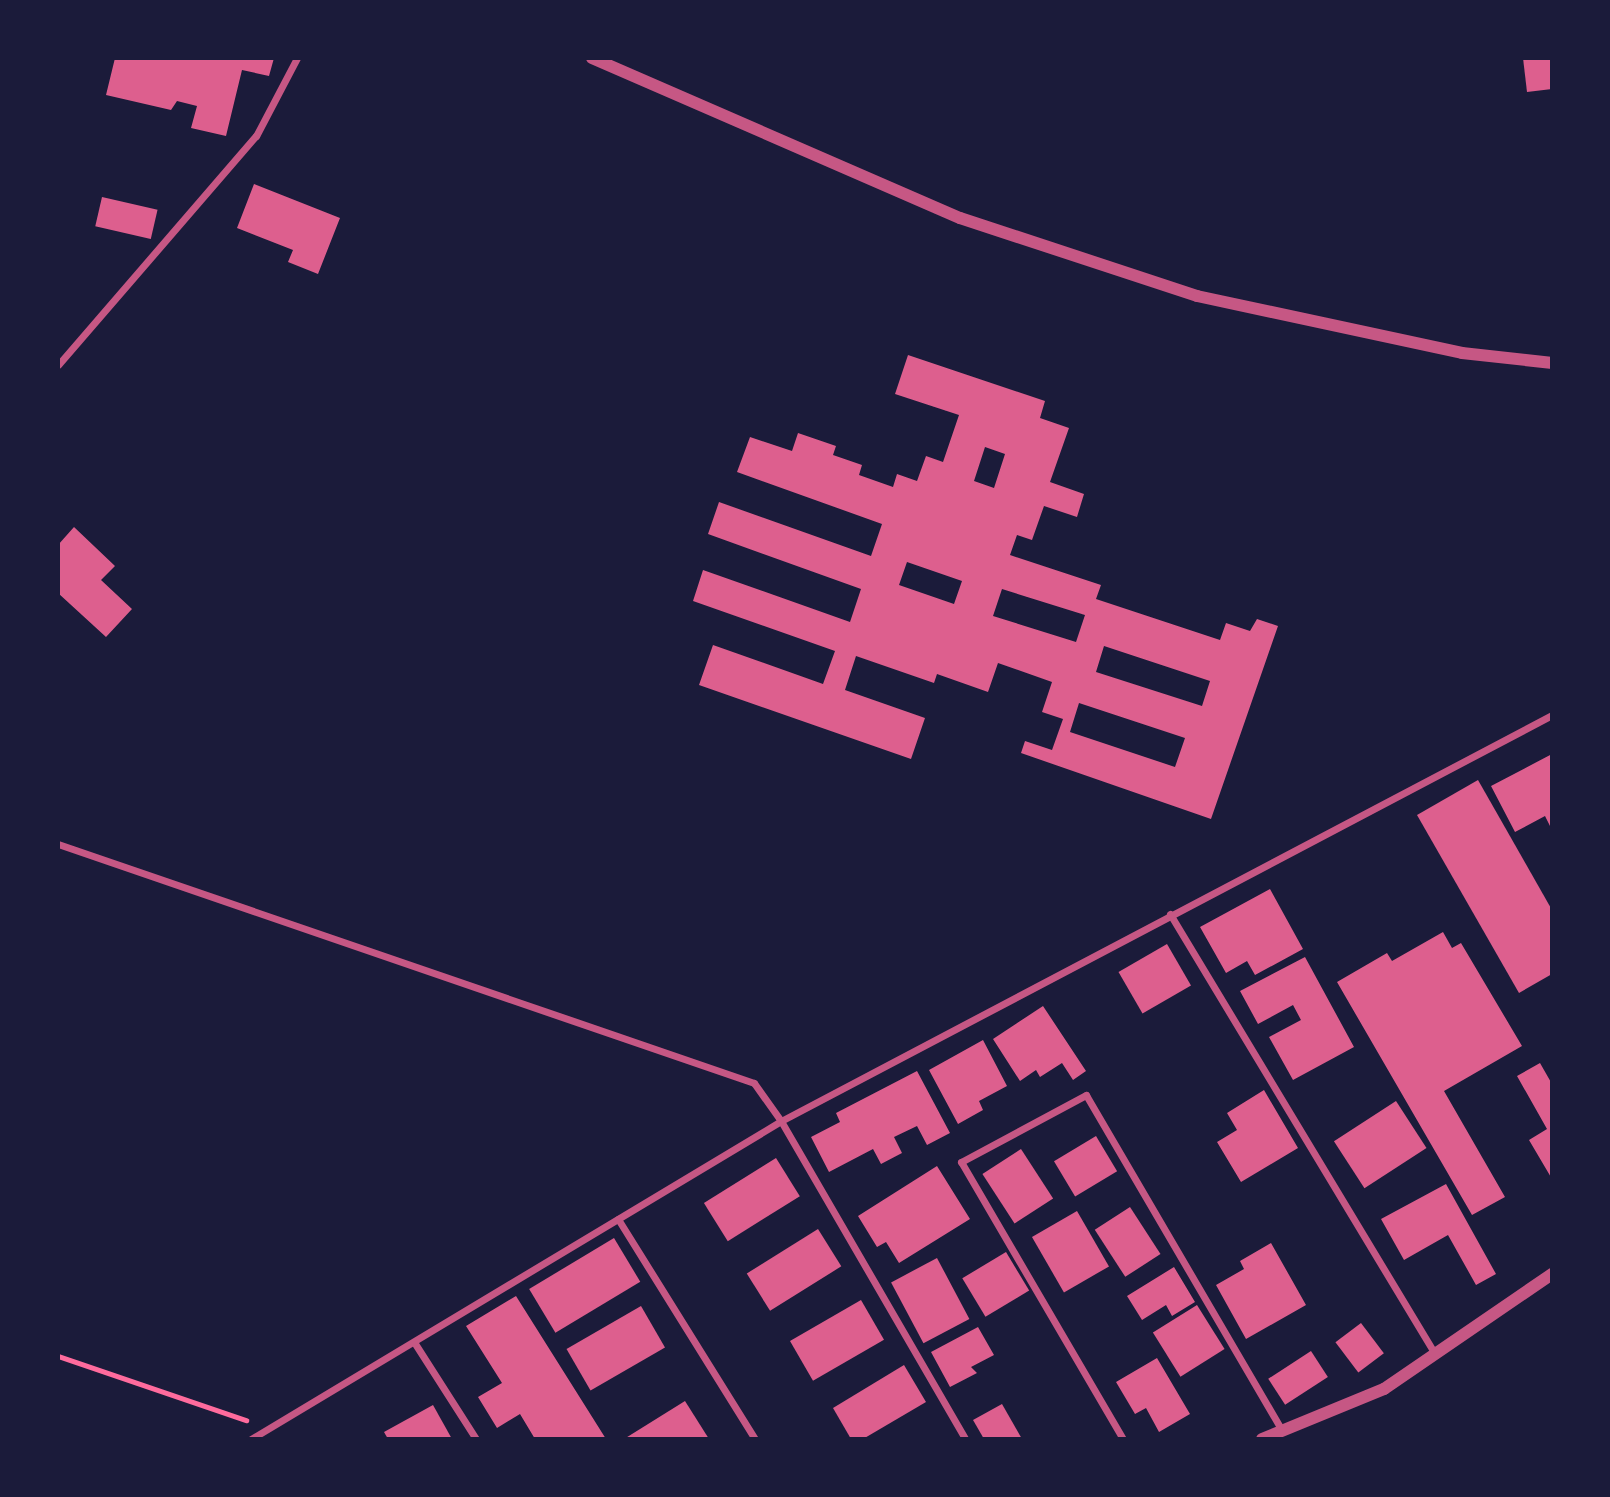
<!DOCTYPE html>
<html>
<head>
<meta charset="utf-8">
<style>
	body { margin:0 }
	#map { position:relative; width:1610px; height:1497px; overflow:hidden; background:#1b1b3a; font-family:Literata,serif }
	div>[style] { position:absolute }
	.building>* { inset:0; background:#dd5f8e; transform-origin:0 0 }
	.path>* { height:4.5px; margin:-2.25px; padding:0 2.25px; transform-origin:2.25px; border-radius:2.25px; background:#ff6b9d }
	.minor>* { height:7px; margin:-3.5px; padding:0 3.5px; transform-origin:3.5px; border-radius:3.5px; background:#c65784 }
	.tertiary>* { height:12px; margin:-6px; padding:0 6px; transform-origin:6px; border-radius:6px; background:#c65784 }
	span { translate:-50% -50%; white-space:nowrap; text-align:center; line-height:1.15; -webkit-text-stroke:7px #1b1b3a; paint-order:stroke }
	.frame { position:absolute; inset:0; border:60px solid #1b1b3a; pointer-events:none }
</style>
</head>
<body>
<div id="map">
	<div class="building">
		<div style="clip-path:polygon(115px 58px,274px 58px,269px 76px,242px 70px,226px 136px,191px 128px,197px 106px,177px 101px,171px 110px,106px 95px)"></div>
		<div style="clip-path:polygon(1523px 58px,1552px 58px,1552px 89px,1527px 92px)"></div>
		<div style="clip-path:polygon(254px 184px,340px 218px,318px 274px,288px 262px,293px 250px,237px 228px)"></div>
		<div style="left:102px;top:197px;width:57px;height:30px;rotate:13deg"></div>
		<div style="clip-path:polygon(evenodd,908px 355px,1045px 401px,1040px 418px,1069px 428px,1050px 482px,1084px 494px,1077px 517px,1044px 506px,1032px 540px,1017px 535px,1010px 555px,1101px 585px,1096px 599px,1220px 640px,1226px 623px,1250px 631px,1257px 619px,1278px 626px,1211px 819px,1021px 753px,1025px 741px,1052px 750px,1063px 719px,1042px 712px,1052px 682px,998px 663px,988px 692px,937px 674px,934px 683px,856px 656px,845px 690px,925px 718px,911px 759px,699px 685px,713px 645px,823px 684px,835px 651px,693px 601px,703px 570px,850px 622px,861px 589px,708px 534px,719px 502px,871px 556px,882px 524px,737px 472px,750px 437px,792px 451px,798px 433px,836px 446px,833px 455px,862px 465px,859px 475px,893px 487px,897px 474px,917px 481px,926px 456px,943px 462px,959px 415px,895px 394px,908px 355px,985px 447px,1005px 454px,994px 488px,974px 481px,985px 447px,908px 355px,907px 562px,962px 581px,954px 604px,899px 585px,907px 562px,908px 355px,1002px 589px,1085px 615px,1076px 642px,993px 616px,1002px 589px,908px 355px,1104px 646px,1210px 681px,1202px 706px,1096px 672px,1104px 646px,908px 355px,1079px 703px,1185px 738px,1175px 767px,1070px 732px,1079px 703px)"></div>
		<div style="clip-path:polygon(74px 527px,115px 566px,101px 580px,132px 609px,106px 637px,58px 593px,58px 545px)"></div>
		<div style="clip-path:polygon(1552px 754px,1552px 830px,1545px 816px,1515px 832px,1491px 786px)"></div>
		<div style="clip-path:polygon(1478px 780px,1552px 910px,1552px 974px,1519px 993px,1417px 815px)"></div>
		<div style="clip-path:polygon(1270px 889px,1303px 949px,1255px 975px,1247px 961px,1226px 973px,1200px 927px)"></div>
		<div style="clip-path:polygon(1443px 932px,1452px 948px,1461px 943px,1522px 1046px,1444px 1091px,1505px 1197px,1472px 1215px,1337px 982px,1387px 953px,1392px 961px)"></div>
		<div style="left:1167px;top:944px;width:48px;height:56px;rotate:60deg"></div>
		<div style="clip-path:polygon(1305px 957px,1354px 1047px,1293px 1080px,1269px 1037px,1301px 1020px,1293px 1005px,1258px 1024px,1240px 991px)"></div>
		<div style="clip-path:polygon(1043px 1006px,1086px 1071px,1073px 1080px,1062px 1063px,1040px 1077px,1036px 1070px,1020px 1081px,993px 1039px)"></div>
		<div style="clip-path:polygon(983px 1040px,1007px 1086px,979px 1101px,983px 1110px,958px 1124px,929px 1070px)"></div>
		<div style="clip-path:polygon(1540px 1063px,1552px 1084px,1552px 1179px,1529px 1140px,1547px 1129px,1517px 1076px)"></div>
		<div style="clip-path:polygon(917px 1071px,950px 1133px,927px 1145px,917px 1126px,894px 1137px,902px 1153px,881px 1164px,873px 1149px,829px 1172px,811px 1137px,840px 1122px,836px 1113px)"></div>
		<div style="clip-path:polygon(1264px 1090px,1298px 1148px,1241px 1182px,1217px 1142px,1237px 1130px,1227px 1113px)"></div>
		<div style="left:1396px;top:1101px;width:56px;height:74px;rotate:57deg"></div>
		<div style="left:1096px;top:1136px;width:41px;height:49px;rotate:59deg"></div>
		<div style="left:1021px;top:1149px;width:59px;height:46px;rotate:57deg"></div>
		<div style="left:776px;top:1158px;width:45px;height:85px;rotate:58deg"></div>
		<div style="clip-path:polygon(937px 1166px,970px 1219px,899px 1263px,886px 1242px,877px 1247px,858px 1216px)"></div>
		<div style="clip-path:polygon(1446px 1184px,1496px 1274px,1476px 1285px,1448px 1235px,1404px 1260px,1381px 1219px)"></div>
		<div style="left:1130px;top:1207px;width:56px;height:42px;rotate:57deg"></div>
		<div style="left:1077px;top:1211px;width:64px;height:52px;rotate:60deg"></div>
		<div style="left:818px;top:1229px;width:44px;height:84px;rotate:58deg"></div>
		<div style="left:614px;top:1238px;width:51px;height:99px;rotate:59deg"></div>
		<div style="clip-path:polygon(1271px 1243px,1306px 1305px,1246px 1339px,1216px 1285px,1244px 1269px,1240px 1261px)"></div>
		<div style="left:1006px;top:1252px;width:45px;height:51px;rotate:59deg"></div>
		<div style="left:937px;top:1258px;width:69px;height:52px;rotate:62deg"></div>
		<div style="clip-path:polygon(1174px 1267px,1195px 1302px,1172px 1316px,1166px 1305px,1142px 1320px,1127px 1296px)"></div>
		<div style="clip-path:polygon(516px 1296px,606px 1439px,535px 1439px,520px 1414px,497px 1428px,478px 1397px,502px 1383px,466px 1326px)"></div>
		<div style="left:861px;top:1300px;width:46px;height:82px;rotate:60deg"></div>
		<div style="left:1197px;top:1305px;width:52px;height:52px;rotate:58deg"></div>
		<div style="left:641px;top:1306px;width:48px;height:86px;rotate:60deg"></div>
		<div style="left:1361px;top:1323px;width:38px;height:32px;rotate:53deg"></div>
		<div style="clip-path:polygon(978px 1327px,994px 1355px,971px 1367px,977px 1373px,950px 1387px,931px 1352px)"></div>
		<div style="left:1311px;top:1351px;width:31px;height:51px;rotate:57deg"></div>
		<div style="clip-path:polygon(1157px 1358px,1190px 1414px,1159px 1432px,1146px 1408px,1135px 1414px,1116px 1382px)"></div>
		<div style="clip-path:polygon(904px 1365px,926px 1402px,863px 1439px,851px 1439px,833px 1408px)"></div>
		<div style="clip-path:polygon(685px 1401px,709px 1439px,624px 1439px)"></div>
		<div style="clip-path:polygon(1002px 1404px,1022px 1439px,984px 1439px,973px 1420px)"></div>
		<div style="clip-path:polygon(433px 1405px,452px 1439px,388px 1439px,384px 1432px)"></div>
	</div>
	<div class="path">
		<div style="left:58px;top:1356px;width:199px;rotate:18.8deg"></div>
	</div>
	<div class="minor">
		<div style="left:58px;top:365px;width:303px;rotate:-49.2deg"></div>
		<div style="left:256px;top:136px;width:88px;rotate:-62.3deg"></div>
		<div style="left:58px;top:844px;width:736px;rotate:18.95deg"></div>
		<div style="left:754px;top:1083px;width:47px;rotate:54.6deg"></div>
		<div style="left:781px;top:1121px;width:367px;rotate:59.9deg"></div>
		<div style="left:1170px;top:914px;width:514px;rotate:58.94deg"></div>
		<div style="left:618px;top:1219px;width:259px;rotate:58.1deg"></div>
		<div style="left:414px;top:1342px;width:115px;rotate:57.4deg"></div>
		<div style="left:251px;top:1439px;width:618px;rotate:-30.96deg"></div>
		<div style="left:781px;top:1121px;width:871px;rotate:-27.77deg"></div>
		<div style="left:1123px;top:1439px;width:321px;rotate:-120.3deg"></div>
		<div style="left:961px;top:1162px;width:142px;rotate:-28.2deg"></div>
		<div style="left:1086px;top:1095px;width:390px;rotate:59.7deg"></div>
	</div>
	<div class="tertiary">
		<div style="left:592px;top:58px;width:401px;rotate:23.5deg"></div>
		<div style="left:960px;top:218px;width:250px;rotate:18.2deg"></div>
		<div style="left:1197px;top:296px;width:271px;rotate:12.1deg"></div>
		<div style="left:1462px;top:353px;width:91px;rotate:6.3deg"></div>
		<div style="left:1262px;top:1439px;width:132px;rotate:-22.3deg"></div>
		<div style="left:1384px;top:1389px;width:204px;rotate:-34.4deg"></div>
	</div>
	<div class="frame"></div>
</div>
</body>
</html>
